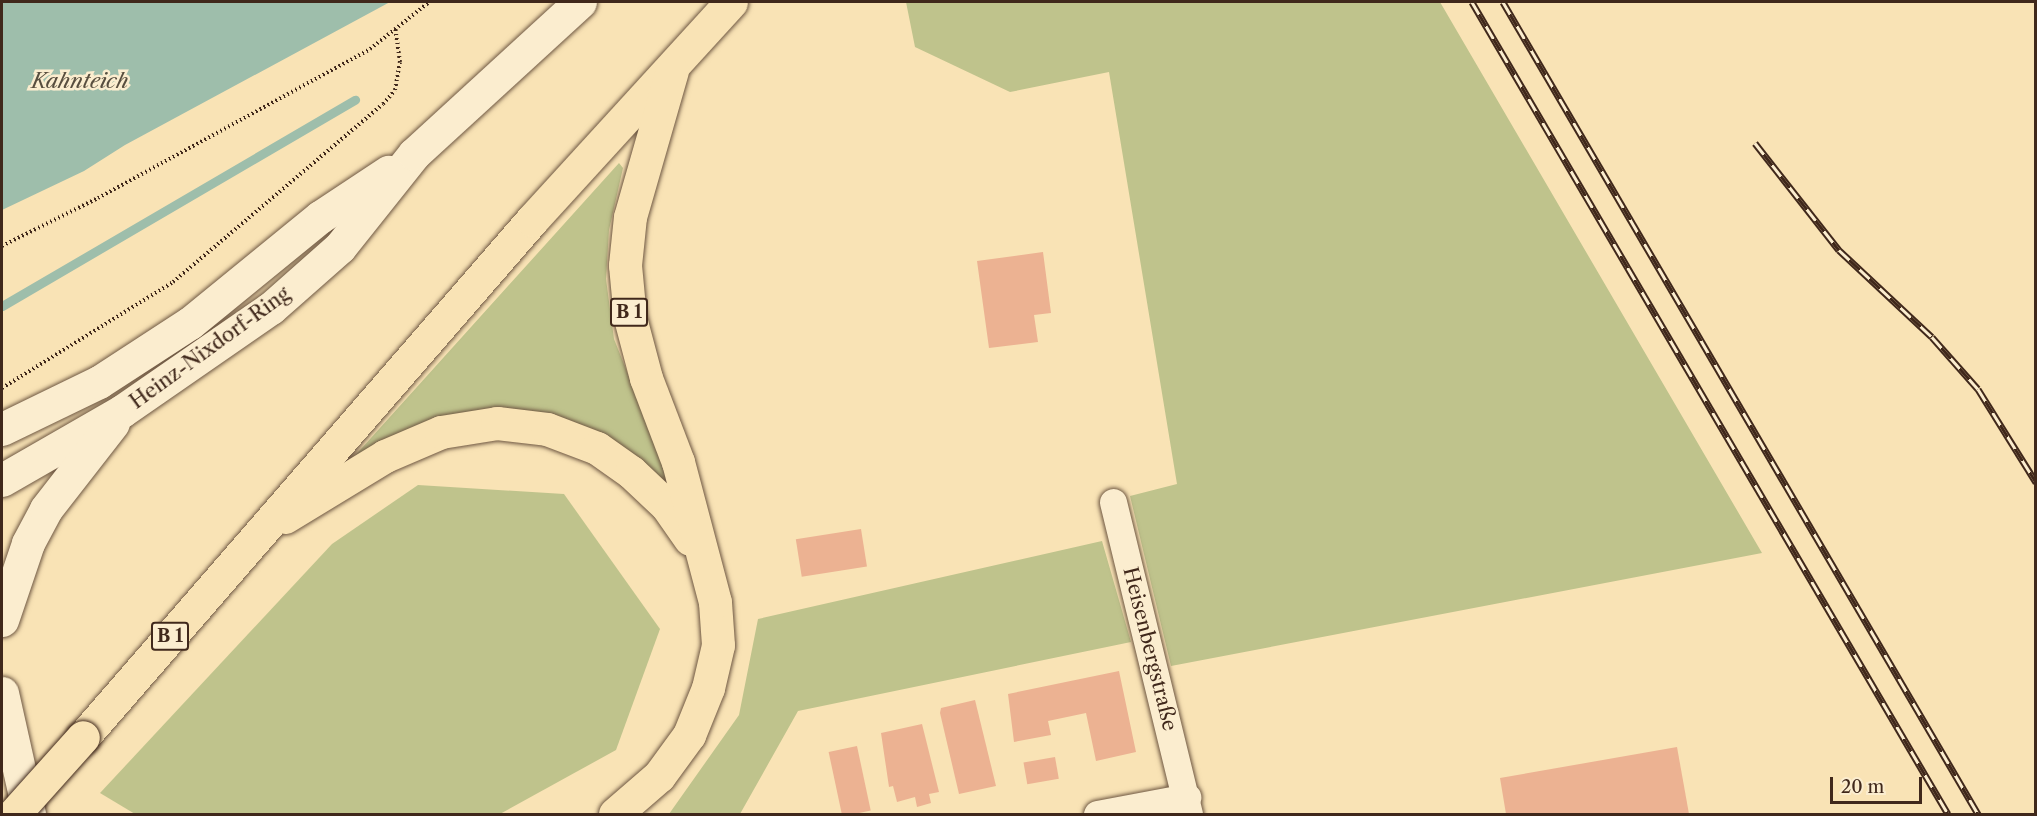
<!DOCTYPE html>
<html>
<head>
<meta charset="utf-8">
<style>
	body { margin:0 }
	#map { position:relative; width:2037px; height:816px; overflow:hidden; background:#f9e3b5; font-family:"Libre Caslon Text",serif }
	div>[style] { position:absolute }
	.green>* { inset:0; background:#bfc38c }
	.water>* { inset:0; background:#9ebeab }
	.stream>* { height:9px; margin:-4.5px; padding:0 4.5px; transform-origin:4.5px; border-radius:4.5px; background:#9ebeab }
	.building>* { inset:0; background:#ecb292; transform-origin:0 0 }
	.path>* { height:4px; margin-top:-2px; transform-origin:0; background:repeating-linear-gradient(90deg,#40281b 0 1.5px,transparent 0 4.5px) }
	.roads { filter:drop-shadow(0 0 2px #6e5742) drop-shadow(0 0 2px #6e5742) }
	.minor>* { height:27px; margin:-13.5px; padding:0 13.5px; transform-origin:13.5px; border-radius:13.5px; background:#fbedcf }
	.secondary>* { height:33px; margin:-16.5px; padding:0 16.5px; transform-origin:16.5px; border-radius:16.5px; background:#fbedcf }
	.trunk>* { height:33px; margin:-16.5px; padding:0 16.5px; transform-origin:16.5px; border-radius:16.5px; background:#f9e3b5 }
	.rail>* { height:7px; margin-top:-3.5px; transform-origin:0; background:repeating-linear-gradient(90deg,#fbedcf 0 14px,#40281b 0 28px); box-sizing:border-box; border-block:2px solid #40281b }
	.bridges { filter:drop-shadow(0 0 2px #40281b) drop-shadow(0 0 2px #40281b) }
	.trunk-bridge>* { height:33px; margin:-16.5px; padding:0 16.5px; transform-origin:16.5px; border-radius:16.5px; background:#f9e3b5 }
	span { translate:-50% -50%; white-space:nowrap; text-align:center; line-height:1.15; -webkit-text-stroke:5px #fbedcf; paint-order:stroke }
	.shield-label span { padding:2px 4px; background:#fbedcf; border:2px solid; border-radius:4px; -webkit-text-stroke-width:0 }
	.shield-label { font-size:18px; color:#40281b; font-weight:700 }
	.street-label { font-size:20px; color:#40281b }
	.water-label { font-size:21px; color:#584e3f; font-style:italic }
	.frame { position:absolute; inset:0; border:3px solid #40281b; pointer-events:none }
	.scale { position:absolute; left:1830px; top:777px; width:92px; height:27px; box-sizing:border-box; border:3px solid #40281b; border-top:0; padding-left:8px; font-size:18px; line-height:21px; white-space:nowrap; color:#40281b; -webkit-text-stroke:4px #fbedcf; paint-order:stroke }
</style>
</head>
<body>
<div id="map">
	<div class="green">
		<div style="clip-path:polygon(906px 2px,1440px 2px,1762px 553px,1171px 666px,1130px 496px,1177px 484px,1109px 72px,1010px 92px,915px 47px)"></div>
		<div style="clip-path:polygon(619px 163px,623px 168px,609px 230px,606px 279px,614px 339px,676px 495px,514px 413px,334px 479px)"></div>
		<div style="clip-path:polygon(418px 485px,564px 494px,660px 629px,616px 750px,500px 814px,135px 814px,100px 793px,332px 544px)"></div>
		<div style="clip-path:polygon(1102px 541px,1131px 642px,798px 711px,740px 814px,669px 814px,739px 715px,758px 619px)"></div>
	</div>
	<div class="water">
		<div style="clip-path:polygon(2px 2px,390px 2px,125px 145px,84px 171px,2px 210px)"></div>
	</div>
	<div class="stream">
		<div style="left:2px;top:306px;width:409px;rotate:-30.3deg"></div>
	</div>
	<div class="building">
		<div style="clip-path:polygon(1043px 252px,1051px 313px,1034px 315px,1038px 342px,989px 348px,977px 261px)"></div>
		<div style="left:861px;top:529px;width:38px;height:66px;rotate:81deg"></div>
		<div style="clip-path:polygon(1119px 671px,1136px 752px,1096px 761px,1086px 713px,1048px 721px,1051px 735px,1014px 742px,1008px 694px)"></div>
		<div style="clip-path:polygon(975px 700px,996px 786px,959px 794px,940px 713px,941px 708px)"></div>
		<div style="clip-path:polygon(922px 724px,939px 792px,929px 794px,931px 803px,917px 807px,915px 797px,897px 802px,893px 786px,889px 787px,881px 733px)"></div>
		<div style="left:857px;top:746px;width:66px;height:29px;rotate:78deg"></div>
		<div style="clip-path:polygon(1677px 747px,1689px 814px,1506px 814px,1500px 778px)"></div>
		<div style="left:1055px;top:757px;width:22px;height:32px;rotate:80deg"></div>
	</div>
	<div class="path">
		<div style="left:2px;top:246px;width:107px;rotate:-26.6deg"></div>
		<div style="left:98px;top:198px;width:310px;rotate:-28.7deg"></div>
		<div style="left:370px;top:49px;width:75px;rotate:-38.5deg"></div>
		<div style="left:2px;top:388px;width:201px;rotate:-31.8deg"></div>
		<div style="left:173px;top:282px;width:275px;rotate:-40.3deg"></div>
		<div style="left:383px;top:104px;width:18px;rotate:-49deg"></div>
		<div style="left:395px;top:90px;width:28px;rotate:-80deg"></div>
		<div style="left:400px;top:62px;width:34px;rotate:-98deg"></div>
	</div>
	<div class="roads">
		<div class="minor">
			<div style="left:1113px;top:502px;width:321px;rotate:76.3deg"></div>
			<div style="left:1097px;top:814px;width:92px;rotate:-10.7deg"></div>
		</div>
		<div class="secondary">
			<div style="left:2px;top:429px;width:108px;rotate:-25.9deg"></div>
			<div style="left:99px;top:382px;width:108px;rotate:-33deg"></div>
			<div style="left:190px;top:323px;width:168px;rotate:-39.2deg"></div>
			<div style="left:320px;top:217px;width:82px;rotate:-33.5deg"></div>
			<div style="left:2px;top:480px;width:138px;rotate:-29.9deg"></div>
			<div style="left:122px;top:411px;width:181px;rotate:-34.7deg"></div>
			<div style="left:271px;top:308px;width:92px;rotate:-41.5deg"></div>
			<div style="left:340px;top:247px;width:119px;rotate:-51.5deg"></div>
			<div style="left:414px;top:154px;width:225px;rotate:-42.5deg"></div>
			<div style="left:2px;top:620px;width:81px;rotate:-71.3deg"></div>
			<div style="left:28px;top:543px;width:38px;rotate:-62deg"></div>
			<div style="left:46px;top:509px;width:109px;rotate:-52.1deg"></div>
			<div style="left:2px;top:693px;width:124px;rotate:77.4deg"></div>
		</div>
		<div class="trunk">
			<div style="left:285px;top:517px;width:117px;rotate:-31.4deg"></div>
			<div style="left:385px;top:456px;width:61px;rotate:-23.2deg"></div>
			<div style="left:441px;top:432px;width:57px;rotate:-9.1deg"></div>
			<div style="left:497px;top:423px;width:50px;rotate:6.8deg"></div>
			<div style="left:547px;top:429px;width:53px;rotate:20.8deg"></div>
			<div style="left:597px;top:448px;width:42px;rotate:35.2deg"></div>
			<div style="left:631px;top:472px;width:50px;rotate:43.4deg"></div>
			<div style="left:667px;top:506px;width:40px;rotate:55.1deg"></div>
			<div style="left:83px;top:737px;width:685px;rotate:-49.03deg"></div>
			<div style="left:532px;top:220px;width:295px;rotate:-47.6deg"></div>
			<div style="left:615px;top:814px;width:58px;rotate:-40.8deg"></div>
			<div style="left:659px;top:776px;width:51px;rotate:-53.8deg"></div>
			<div style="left:689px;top:735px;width:51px;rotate:-68deg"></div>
			<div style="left:708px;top:688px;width:44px;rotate:-76.9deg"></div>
			<div style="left:718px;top:645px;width:43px;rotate:-94deg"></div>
			<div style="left:715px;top:602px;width:145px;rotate:-104.8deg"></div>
			<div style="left:678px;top:462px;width:90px;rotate:-110.9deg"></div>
			<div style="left:646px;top:378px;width:62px;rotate:-104.9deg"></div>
			<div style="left:630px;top:318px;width:53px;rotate:-95.4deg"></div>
			<div style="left:625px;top:265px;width:48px;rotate:-84.1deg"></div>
			<div style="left:630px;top:217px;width:152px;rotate:-74deg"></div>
		</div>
	</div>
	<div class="rail">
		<div style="left:1472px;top:2px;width:941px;rotate:59.62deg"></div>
		<div style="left:1503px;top:2px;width:941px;rotate:59.67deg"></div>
		<div style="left:1755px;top:143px;width:136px;rotate:51.9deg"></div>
		<div style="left:1839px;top:250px;width:127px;rotate:43.1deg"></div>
		<div style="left:1932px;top:337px;width:69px;rotate:48.5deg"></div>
		<div style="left:1978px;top:389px;width:110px;rotate:58.1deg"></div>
	</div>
	<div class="bridges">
		<div class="trunk-bridge">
			<div style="left:14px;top:814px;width:103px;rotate:-48.1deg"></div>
		</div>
	</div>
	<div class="shield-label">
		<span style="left:629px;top:312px">B 1</span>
		<span style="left:170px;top:636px">B 1</span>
	</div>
	<div class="street-label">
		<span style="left:210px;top:348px;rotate:-36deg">Heinz-Nixdorf-Ring</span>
		<span style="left:1150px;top:649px;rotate:76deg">Heisenbergstraße</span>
	</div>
	<div class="water-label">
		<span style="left:80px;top:81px">Kahnteich</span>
	</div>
	<div class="frame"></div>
	<div class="scale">20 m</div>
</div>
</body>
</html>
